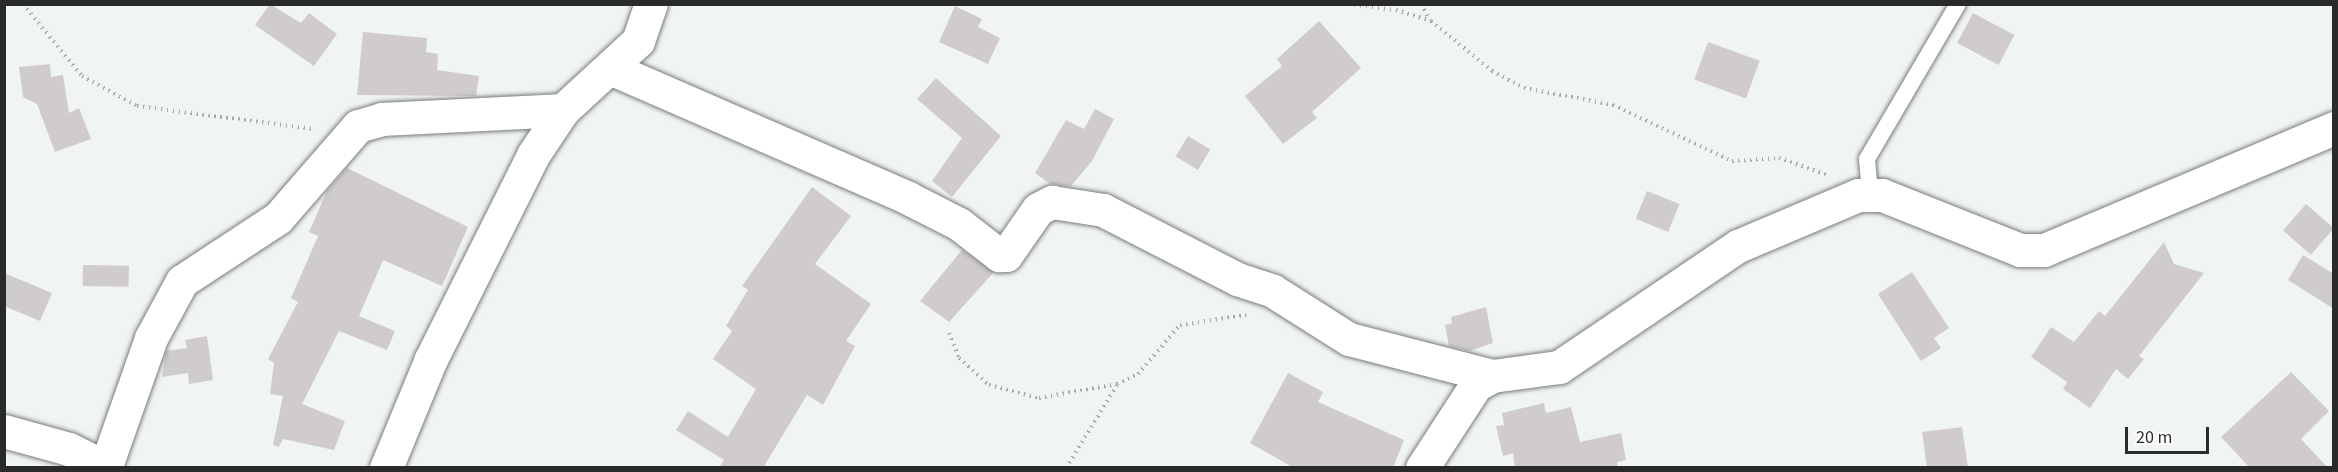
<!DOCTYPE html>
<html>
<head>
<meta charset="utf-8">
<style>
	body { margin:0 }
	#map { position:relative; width:2338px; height:472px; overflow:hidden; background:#f0f4f3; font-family:"Source Sans 3",sans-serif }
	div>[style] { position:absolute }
	.building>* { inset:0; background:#d0cccd; transform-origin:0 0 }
	.path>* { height:4px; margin-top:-2px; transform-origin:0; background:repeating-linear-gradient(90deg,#a8abaa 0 1.5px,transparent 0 6px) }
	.roads { filter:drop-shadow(0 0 2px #7a7d7c) drop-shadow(0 0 2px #7a7d7c) }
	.lane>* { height:16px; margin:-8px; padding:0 8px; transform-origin:8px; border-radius:8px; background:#fff }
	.street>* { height:33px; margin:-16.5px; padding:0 16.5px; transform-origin:16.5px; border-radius:16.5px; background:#fff }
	span { translate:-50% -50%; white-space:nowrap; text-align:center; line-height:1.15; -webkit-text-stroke:4.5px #fff; paint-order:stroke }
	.frame { position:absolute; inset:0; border:6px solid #292b2a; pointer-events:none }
	.scale { position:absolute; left:2125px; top:427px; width:84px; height:27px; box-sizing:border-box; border:3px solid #292b2a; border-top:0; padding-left:8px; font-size:18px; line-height:21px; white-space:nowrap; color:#292b2a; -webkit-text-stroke:4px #fff; paint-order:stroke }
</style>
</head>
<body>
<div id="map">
	<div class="building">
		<div style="clip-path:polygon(270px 4px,301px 23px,309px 13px,337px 34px,314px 66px,255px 25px)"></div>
		<div style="clip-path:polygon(955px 6px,982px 19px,978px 27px,1000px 38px,988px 64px,939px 42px)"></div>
		<div style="left:1973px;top:13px;width:47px;height:34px;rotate:28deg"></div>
		<div style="clip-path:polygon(1319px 21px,1361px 68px,1312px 112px,1317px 118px,1283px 144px,1245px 96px,1282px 66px,1277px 59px)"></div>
		<div style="clip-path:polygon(363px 32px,427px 38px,426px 52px,438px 54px,437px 70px,479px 76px,476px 96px,357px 95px)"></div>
		<div style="left:1708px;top:42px;width:55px;height:40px;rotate:20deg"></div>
		<div style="clip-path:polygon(50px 64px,51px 77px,63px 75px,69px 113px,79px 108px,91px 139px,55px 152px,37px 104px,23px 97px,19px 67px)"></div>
		<div style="clip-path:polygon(936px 78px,1001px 136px,952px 197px,932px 181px,962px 138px,917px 99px)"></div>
		<div style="clip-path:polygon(1095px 109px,1114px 119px,1092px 161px,1071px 186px,1050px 184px,1035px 173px,1066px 120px,1084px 129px)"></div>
		<div style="left:1188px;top:136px;width:26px;height:24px;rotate:31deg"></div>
		<div style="clip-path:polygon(347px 168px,468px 227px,442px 286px,383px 260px,359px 316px,395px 331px,387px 350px,339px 331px,302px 404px,345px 421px,334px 450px,283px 439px,279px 447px,273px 445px,283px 396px,270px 394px,274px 363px,268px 359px,298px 302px,291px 298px,318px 236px,309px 232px,327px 191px)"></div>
		<div style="clip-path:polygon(812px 187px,851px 216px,815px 264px,871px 304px,846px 341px,855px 346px,823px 405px,807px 395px,763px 468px,719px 468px,724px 460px,676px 430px,688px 411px,728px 437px,756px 389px,713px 359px,732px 331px,726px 326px,748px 290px,742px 286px)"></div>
		<div style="left:1647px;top:191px;width:35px;height:30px;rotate:22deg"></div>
		<div style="left:2306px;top:204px;width:37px;height:35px;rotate:41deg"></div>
		<div style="clip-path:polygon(2164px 242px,2174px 264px,2204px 273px,2139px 356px,2144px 359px,2128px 379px,2116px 369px,2090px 408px,2063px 389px,2067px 382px,2031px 357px,2051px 327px,2074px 342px,2099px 311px,2105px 316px)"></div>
		<div style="clip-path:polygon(962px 250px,994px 272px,949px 322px,920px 301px)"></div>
		<div style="clip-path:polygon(2303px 255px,2334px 274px,2334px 309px,2288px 280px)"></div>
		<div style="left:83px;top:265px;width:46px;height:21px;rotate:1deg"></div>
		<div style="clip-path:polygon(1912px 272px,1949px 328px,1934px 338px,1941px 348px,1921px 361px,1878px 294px)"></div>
		<div style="clip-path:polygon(4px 273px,52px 293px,40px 321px,4px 306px)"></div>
		<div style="clip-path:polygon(1486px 307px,1493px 343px,1470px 351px,1449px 346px,1445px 325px,1452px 323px,1451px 317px)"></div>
		<div style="clip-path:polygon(207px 336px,213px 380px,189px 384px,188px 373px,162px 377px,166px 351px,187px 348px,185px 340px)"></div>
		<div style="clip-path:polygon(2291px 372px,2329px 411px,2301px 439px,2328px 468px,2250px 468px,2221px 437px)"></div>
		<div style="clip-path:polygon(1288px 373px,1323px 392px,1318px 402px,1404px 440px,1393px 468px,1294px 468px,1250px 443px)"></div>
		<div style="clip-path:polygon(1544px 403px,1546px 413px,1571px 407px,1580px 442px,1621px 433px,1626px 460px,1617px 462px,1618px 468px,1515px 468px,1513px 453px,1503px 456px,1496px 426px,1504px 425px,1502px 413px)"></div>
		<div style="clip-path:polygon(1962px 427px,1968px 468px,1927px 468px,1922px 432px)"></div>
	</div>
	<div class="path">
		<div style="left:23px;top:4px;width:93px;rotate:50.7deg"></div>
		<div style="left:82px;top:76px;width:63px;rotate:28.6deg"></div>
		<div style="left:137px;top:106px;width:179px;rotate:7.4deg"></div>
		<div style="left:1348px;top:4px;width:48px;rotate:7.1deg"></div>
		<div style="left:1396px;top:10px;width:37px;rotate:17deg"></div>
		<div style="left:1431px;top:21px;width:79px;rotate:39.3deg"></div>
		<div style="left:1492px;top:71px;width:36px;rotate:28deg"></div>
		<div style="left:1524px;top:88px;width:91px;rotate:10.8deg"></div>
		<div style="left:1613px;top:105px;width:132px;rotate:25.2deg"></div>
		<div style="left:1732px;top:161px;width:47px;rotate:-3.7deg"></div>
		<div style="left:1779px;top:158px;width:52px;rotate:19.1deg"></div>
		<div style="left:1421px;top:4px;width:18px;rotate:61deg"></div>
		<div style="left:949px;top:333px;width:27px;rotate:68deg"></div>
		<div style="left:959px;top:358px;width:40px;rotate:42deg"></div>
		<div style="left:989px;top:385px;width:52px;rotate:14.6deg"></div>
		<div style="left:1039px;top:398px;width:79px;rotate:-10.2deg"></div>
		<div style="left:1117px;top:384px;width:23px;rotate:-25deg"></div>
		<div style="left:1138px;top:374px;width:65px;rotate:-49.4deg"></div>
		<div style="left:1180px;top:325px;width:67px;rotate:-8.6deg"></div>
		<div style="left:1066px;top:468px;width:97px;rotate:-58.4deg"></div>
	</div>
	<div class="roads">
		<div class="lane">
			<div style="left:1870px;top:193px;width:34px;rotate:-95deg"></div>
			<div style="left:1867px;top:159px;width:180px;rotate:-59.6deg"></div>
		</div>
		<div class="street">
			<div style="left:612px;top:69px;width:323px;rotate:23.5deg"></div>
			<div style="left:908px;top:198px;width:57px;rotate:27deg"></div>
			<div style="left:959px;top:224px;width:51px;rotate:37.8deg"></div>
			<div style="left:999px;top:255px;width:7px"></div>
			<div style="left:1006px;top:255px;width:56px;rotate:-55.2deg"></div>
			<div style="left:1038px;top:209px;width:16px;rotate:-27deg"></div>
			<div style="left:1052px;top:202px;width:52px;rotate:8.9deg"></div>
			<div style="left:1103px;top:210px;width:151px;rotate:27.2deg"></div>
			<div style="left:1237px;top:279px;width:38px;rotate:18deg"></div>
			<div style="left:1273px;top:291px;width:90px;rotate:32.3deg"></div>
			<div style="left:1349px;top:339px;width:148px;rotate:14.5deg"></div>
			<div style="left:4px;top:431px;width:67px;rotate:15.5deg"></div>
			<div style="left:69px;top:449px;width:42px;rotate:26.6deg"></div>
			<div style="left:106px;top:466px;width:136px;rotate:-70.6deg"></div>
			<div style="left:151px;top:338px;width:65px;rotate:-61.5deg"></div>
			<div style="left:182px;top:281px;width:115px;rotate:-33.3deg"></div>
			<div style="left:278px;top:218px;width:122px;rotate:-49deg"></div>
			<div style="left:358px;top:126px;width:25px;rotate:-16deg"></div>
			<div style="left:382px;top:119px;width:181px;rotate:-2.8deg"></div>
			<div style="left:386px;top:468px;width:116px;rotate:-67.6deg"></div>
			<div style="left:430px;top:361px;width:230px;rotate:-63.4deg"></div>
			<div style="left:533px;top:155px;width:54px;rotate:-56.3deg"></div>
			<div style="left:563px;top:110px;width:102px;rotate:-42.6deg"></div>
			<div style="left:638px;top:41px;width:39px;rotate:-71deg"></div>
			<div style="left:1422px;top:468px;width:99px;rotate:-57deg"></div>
			<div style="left:1476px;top:385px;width:18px;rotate:-29deg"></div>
			<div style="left:1492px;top:376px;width:68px;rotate:-7.7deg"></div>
			<div style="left:1559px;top:367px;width:216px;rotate:-34.1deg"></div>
			<div style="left:1738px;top:246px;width:130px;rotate:-23deg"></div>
			<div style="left:1858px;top:195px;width:24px"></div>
			<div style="left:1882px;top:195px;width:149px;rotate:21.7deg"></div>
			<div style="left:2020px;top:250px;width:24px"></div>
			<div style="left:2044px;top:250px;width:315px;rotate:-22.8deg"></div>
		</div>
	</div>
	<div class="frame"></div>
	<div class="scale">20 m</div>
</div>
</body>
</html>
